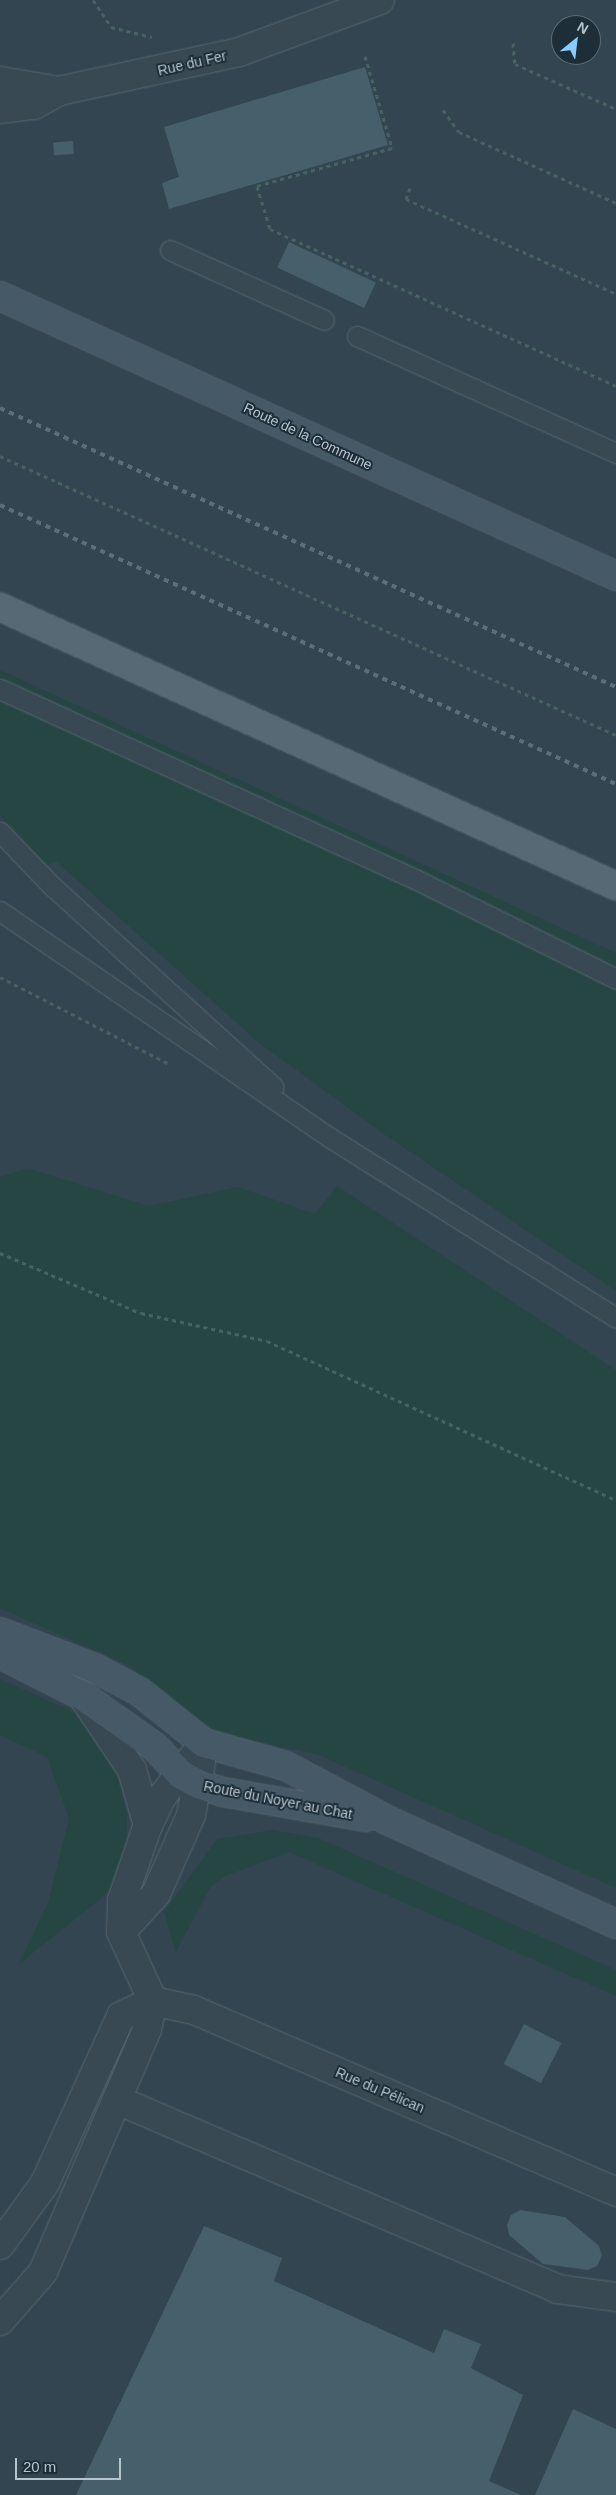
<!DOCTYPE html>
<html>
<head>
<meta charset="utf-8">
<style>
	body { margin:0 }
	#map { position:relative; width:616px; height:2495px; overflow:hidden; background:#243845; font-family:Arial,sans-serif }
	div>[style] { position:absolute }
	.airport>* { inset:0; background:#324551 }
	.green>* { inset:0; background:#264643 }
	.building>* { inset:0; background:#475e6b; transform-origin:0 0 }
	.path>* { height:3px; margin-top:-1.5px; transform-origin:0; background:repeating-linear-gradient(90deg,#466361 0 4px,transparent 0 8px) }
	.roads { filter:drop-shadow(0 0 1px #576771) drop-shadow(0 0 1px #576771) }
	.lane>* { height:19px; margin:-9.5px; padding:0 9.5px; transform-origin:9.5px; border-radius:9.5px; background:#384954 }
	.street>* { height:28px; margin:-14px; padding:0 14px; transform-origin:14px; border-radius:14px; background:#384954 }
	.secondary>* { height:28px; margin:-14px; padding:0 14px; transform-origin:14px; border-radius:14px; background:#465967 }
	.primary>* { height:28px; margin:-14px; padding:0 14px; transform-origin:14px; border-radius:14px; background:#566974 }
	.rail>* { height:4px; margin-top:-2px; transform-origin:0; background:repeating-linear-gradient(90deg,#5a6e7b 0 5px,transparent 0 10px) }
	span { translate:-50% -50%; white-space:nowrap; text-align:center; line-height:1.15; -webkit-text-stroke:4px #1d2e39; paint-order:stroke }
	.street-label { font-size:14px; color:#b6c4ce }
	.north { position:absolute; left:551px; top:15px; width:50px; height:50px; box-sizing:border-box; background:#1d2e39; border:1px solid #5a6a75; border-radius:50%; rotate:29deg; font-size:14px; font-weight:700; line-height:20px; text-align:center; color:#b6c4ce }
	.north::after { content:''; display:block; margin:auto; width:18px; height:22px; background:#89cdff; clip-path:polygon(50% 0,100% 100%,50% 72%,0 100%) }
	.scale { position:absolute; left:15px; top:2458px; width:106px; height:22px; box-sizing:border-box; border:2px solid #b6c4ce; border-top:0; padding-left:6px; font-size:15px; line-height:18px; white-space:nowrap; color:#b6c4ce; -webkit-text-stroke:4px #1d2e39; paint-order:stroke }
</style>
</head>
<body>
<div id="map">
	<div class="airport">
		<div style="clip-path:polygon(evenodd,0 0,616px 0,616px 2495px,0 2495px,0 0,561px 25px,591px 25px,591px 55px,561px 55px,561px 25px)"></div>
	</div>
	<div class="green">
		<div style="clip-path:polygon(0 670px,616px 953px,616px 1291px,381px 1132px,258px 1042px,57px 862px,46px 865px,0 816px)"></div>
		<div style="clip-path:polygon(27px 1168px,149px 1206px,238px 1187px,315px 1214px,337px 1186px,616px 1370px,616px 1888px,319px 1755px,210px 1731px,129px 1666px,0 1608px,0 1177px)"></div>
		<div style="clip-path:polygon(0 1679px,76px 1713px,117px 1766px,127px 1816px,126px 1855px,109px 1892px,19px 1964px,48px 1903px,69px 1818px,47px 1757px,0 1735px)"></div>
		<div style="clip-path:polygon(272px 1830px,318px 1838px,616px 1970px,616px 1996px,289px 1852px,225px 1876px,210px 1888px,176px 1952px,164px 1912px,217px 1839px)"></div>
	</div>
	<div class="building">
		<div style="clip-path:polygon(365px 67px,388px 145px,169px 209px,162px 183px,179px 177px,164px 127px)"></div>
		<div style="left:73px;top:141px;width:13px;height:20px;rotate:86deg"></div>
		<div style="left:289px;top:242px;width:96px;height:28px;rotate:25deg"></div>
		<div style="left:524px;top:2024px;width:42px;height:45px;rotate:27deg"></div>
		<div style="clip-path:polygon(520px 2210px,565px 2217px,599px 2246px,602px 2256px,597px 2266px,588px 2270px,543px 2264px,509px 2235px,507px 2225px,511px 2215px)"></div>
		<div style="clip-path:polygon(204px 2226px,282px 2258px,274px 2281px,434px 2353px,444px 2329px,481px 2344px,471px 2368px,523px 2395px,489px 2481px,521px 2495px,76px 2495px)"></div>
		<div style="clip-path:polygon(573px 2409px,616px 2429px,616px 2495px,535px 2495px)"></div>
	</div>
	<div class="path">
		<div style="left:93px;top:0;width:32px;rotate:56deg"></div>
		<div style="left:111px;top:27px;width:42px;rotate:13.7deg"></div>
		<div style="left:513px;top:43px;width:21px;rotate:85deg"></div>
		<div style="left:515px;top:64px;width:111px;rotate:24deg"></div>
		<div style="left:365px;top:56px;width:96px;rotate:73.6deg"></div>
		<div style="left:392px;top:148px;width:140px;rotate:164.3deg"></div>
		<div style="left:257px;top:186px;width:45px;rotate:73.2deg"></div>
		<div style="left:270px;top:229px;width:380px;rotate:24.4deg"></div>
		<div style="left:443px;top:110px;width:27px;rotate:54deg"></div>
		<div style="left:459px;top:132px;width:172px;rotate:24.3deg"></div>
		<div style="left:410px;top:188px;width:12px;rotate:110deg"></div>
		<div style="left:406px;top:199px;width:230px;rotate:24.3deg"></div>
		<div style="left:0;top:456px;width:676px;rotate:24.37deg"></div>
		<div style="left:0;top:977px;width:190px;rotate:27.2deg"></div>
		<div style="left:0;top:1253px;width:153px;rotate:23.1deg"></div>
		<div style="left:141px;top:1313px;width:129px;rotate:12.5deg"></div>
		<div style="left:267px;top:1341px;width:384px;rotate:24.5deg"></div>
	</div>
	<div class="roads">
		<div class="lane">
			<div style="left:170px;top:250px;width:169px;rotate:24.4deg"></div>
			<div style="left:357px;top:336px;width:284px;rotate:24.3deg"></div>
			<div style="left:0;top:689px;width:465px;rotate:24.6deg"></div>
			<div style="left:423px;top:883px;width:216px;rotate:26.4deg"></div>
			<div style="left:0;top:832px;width:75px;rotate:46.1deg"></div>
			<div style="left:52px;top:886px;width:299px;rotate:42.2deg"></div>
			<div style="left:0;top:911px;width:399px;rotate:34.5deg"></div>
			<div style="left:329px;top:1137px;width:339px;rotate:32.2deg"></div>
		</div>
		<div class="street">
			<div style="left:0;top:81px;width:60px;rotate:9.6deg"></div>
			<div style="left:0;top:109px;width:34px;rotate:-7deg"></div>
			<div style="left:34px;top:105px;width:29px;rotate:-29deg"></div>
			<div style="left:59px;top:91px;width:184px;rotate:-12.2deg"></div>
			<div style="left:239px;top:52px;width:150px;rotate:-20.2deg"></div>
			<div style="left:83px;top:1697px;width:88px;rotate:56.1deg"></div>
			<div style="left:132px;top:1770px;width:57px;rotate:73.8deg"></div>
			<div style="left:121px;top:1932px;width:52px;rotate:-47.4deg"></div>
			<div style="left:156px;top:1894px;width:86px;rotate:-66.1deg"></div>
			<div style="left:191px;top:1815px;width:54px;rotate:-79.3deg"></div>
			<div style="left:117px;top:2100px;width:479px;rotate:23.2deg"></div>
			<div style="left:557px;top:2289px;width:60px;rotate:7.7deg"></div>
			<div style="left:0;top:2245px;width:77px;rotate:-54deg"></div>
			<div style="left:45px;top:2183px;width:183px;rotate:-65.5deg"></div>
			<div style="left:121px;top:2016px;width:35px;rotate:-25deg"></div>
			<div style="left:153px;top:2001px;width:42px;rotate:12.4deg"></div>
			<div style="left:194px;top:2010px;width:460px;rotate:23.3deg"></div>
			<div style="left:0;top:2321px;width:65px;rotate:-48.7deg"></div>
			<div style="left:43px;top:2272px;width:264px;rotate:-66.8deg"></div>
			<div style="left:147px;top:2029px;width:29px;rotate:-78deg"></div>
			<div style="left:153px;top:2001px;width:76px;rotate:-114.9deg"></div>
			<div style="left:121px;top:1932px;width:32px;rotate:-88deg"></div>
			<div style="left:122px;top:1900px;width:79px;rotate:-70.9deg"></div>
			<div style="left:148px;top:1825px;width:30px;rotate:-64deg"></div>
			<div style="left:161px;top:1798px;width:70px;rotate:-52deg"></div>
		</div>
		<div class="secondary">
			<div style="left:0;top:296px;width:677px;rotate:24.44deg"></div>
			<div style="left:0;top:1632px;width:102px;rotate:20.8deg"></div>
			<div style="left:95px;top:1668px;width:51px;rotate:28.1deg"></div>
			<div style="left:140px;top:1692px;width:82px;rotate:38.6deg"></div>
			<div style="left:204px;top:1743px;width:85px;rotate:15.7deg"></div>
			<div style="left:286px;top:1766px;width:115px;rotate:28.1deg"></div>
			<div style="left:387px;top:1820px;width:252px;rotate:24.4deg"></div>
			<div style="left:0;top:1654px;width:93px;rotate:26.8deg"></div>
			<div style="left:83px;top:1696px;width:88px;rotate:35.3deg"></div>
			<div style="left:155px;top:1747px;width:37px;rotate:47deg"></div>
			<div style="left:180px;top:1774px;width:21px;rotate:29deg"></div>
			<div style="left:198px;top:1784px;width:26px;rotate:18deg"></div>
			<div style="left:223px;top:1792px;width:145px;rotate:9.9deg"></div>
		</div>
		<div class="primary">
			<div style="left:0;top:607px;width:676px;rotate:24.37deg"></div>
		</div>
	</div>
	<div class="rail">
		<div style="left:0;top:408px;width:676px;rotate:24.37deg"></div>
		<div style="left:0;top:505px;width:676px;rotate:24.37deg"></div>
	</div>
	<div class="street-label">
		<span style="left:192px;top:63px;rotate:-13deg">Rue du Fer</span>
		<span style="left:308px;top:436px;rotate:25deg">Route de la Commune</span>
		<span style="left:278px;top:1800px;rotate:11deg">Route du Noyer au Chat</span>
		<span style="left:380px;top:2090px;rotate:23deg">Rue du Pélican</span>
	</div>
	<div class="north">N</div>
	<div class="scale">20 m</div>
</div>
</body>
</html>
